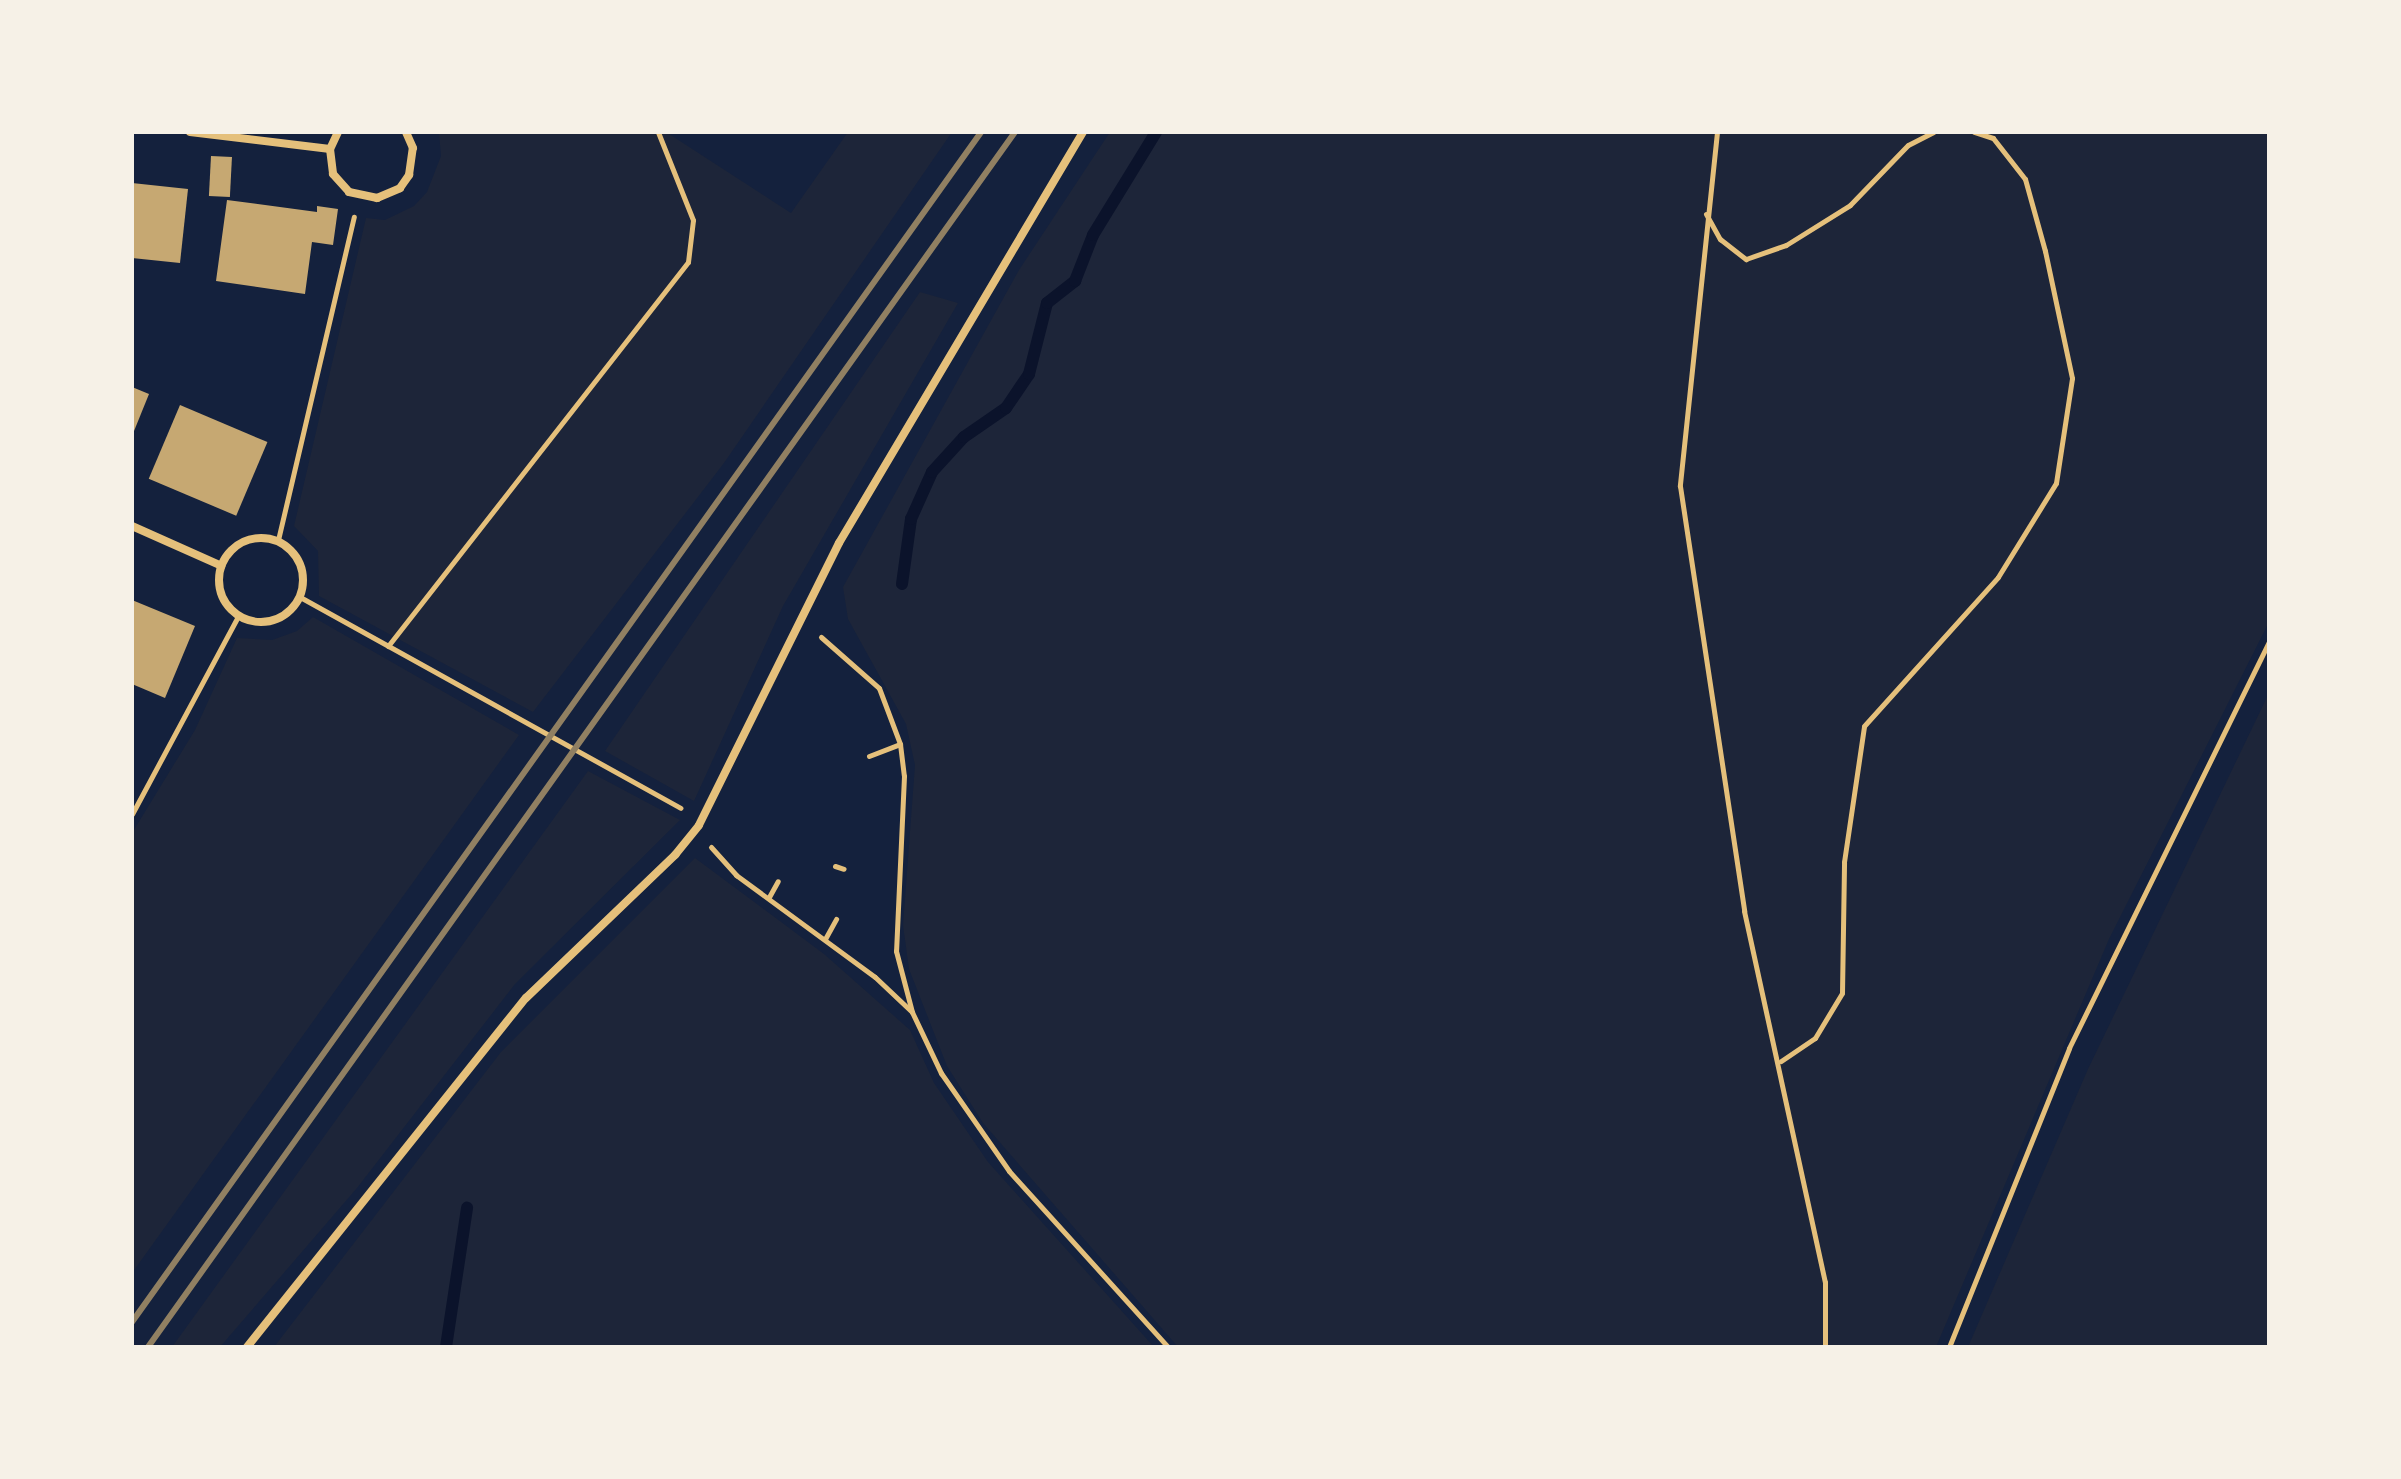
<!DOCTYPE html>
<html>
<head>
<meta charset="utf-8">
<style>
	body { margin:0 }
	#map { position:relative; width:2401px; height:1479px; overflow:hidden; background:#14213d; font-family:Commissioner,sans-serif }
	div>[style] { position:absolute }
	.green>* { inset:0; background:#1d2539 }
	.stream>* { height:12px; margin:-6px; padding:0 6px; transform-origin:6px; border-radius:6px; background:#0b132b }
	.building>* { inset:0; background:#c6a872; transform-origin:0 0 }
	.path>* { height:5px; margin:-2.5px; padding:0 2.5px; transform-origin:2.5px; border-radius:2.5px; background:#e5c07b }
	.minor>* { height:8px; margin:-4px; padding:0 4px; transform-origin:4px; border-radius:4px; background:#e5c07b }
	.minor>.ring { margin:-4px; padding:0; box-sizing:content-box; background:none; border:8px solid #e5c07b; border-radius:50% }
	.rail>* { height:6px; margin:-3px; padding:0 3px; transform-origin:3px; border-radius:3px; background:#918062 }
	span { translate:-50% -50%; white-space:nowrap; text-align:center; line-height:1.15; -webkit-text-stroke:6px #f6f1e7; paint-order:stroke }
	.frame { position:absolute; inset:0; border:134px solid #f6f1e7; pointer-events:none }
</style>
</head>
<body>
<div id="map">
	<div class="green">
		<div style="clip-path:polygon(439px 132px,666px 132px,791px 213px,848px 132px,952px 132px,724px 463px,533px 712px,319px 596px,318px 551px,294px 526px,366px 218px,385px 220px,414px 206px,427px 192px,441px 156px)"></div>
		<div style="clip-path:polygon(1110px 132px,2269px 132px,2269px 622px,2109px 939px,1936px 1347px,1178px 1347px,983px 1123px,947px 1066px,909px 969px,903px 925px,915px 765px,906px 724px,848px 619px,843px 587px,1019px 270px)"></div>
		<div style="clip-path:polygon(920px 292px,958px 303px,783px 606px,694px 801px,605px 751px)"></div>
		<div style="clip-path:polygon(313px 617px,519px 735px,132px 1273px,132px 833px,195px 730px,237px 638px,272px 640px,297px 631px)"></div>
		<div style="clip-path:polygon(2269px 693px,2269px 1347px,1968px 1347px,2088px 1069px)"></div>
		<div style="clip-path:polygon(588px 771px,680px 820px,515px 984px,357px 1188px,220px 1347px,172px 1347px)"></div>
		<div style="clip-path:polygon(695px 858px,824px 954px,910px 1030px,934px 1083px,988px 1162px,1154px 1347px,274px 1347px,501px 1052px)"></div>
	</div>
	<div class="stream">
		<div style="left:902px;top:584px;width:66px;rotate:-82.1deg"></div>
		<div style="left:911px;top:519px;width:51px;rotate:-65.9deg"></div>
		<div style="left:932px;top:472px;width:47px;rotate:-47.6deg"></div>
		<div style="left:964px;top:437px;width:51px;rotate:-34.6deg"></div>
		<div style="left:1006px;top:408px;width:41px;rotate:-55.9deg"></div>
		<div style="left:1029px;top:374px;width:73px;rotate:-75.8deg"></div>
		<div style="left:1047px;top:303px;width:36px;rotate:-38deg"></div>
		<div style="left:1075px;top:281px;width:49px;rotate:-68.6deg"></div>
		<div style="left:1093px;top:235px;width:121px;rotate:-58.5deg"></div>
		<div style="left:446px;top:1347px;width:141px;rotate:-81.4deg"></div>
	</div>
	<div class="building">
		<div style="left:211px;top:156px;width:21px;height:40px;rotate:3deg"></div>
		<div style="clip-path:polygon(132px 183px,188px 189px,180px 263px,132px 258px)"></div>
		<div style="clip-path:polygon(227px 200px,317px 212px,317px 206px,338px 209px,333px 245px,312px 242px,305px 294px,216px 281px)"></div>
		<div style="clip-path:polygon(132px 387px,149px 394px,132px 436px)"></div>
		<div style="left:180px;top:405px;width:95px;height:80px;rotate:23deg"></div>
		<div style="clip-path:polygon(132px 600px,195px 626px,165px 698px,132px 684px)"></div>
	</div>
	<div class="path">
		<div style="left:1717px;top:132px;width:356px;rotate:96deg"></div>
		<div style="left:1680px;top:486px;width:430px;rotate:81.4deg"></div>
		<div style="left:1744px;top:911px;width:380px;rotate:77.7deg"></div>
		<div style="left:1825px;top:1282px;width:65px;rotate:90deg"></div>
		<div style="left:1706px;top:214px;width:29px;rotate:61deg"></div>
		<div style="left:1720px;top:239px;width:33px;rotate:38deg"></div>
		<div style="left:1746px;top:259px;width:42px;rotate:-19.3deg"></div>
		<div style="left:1786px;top:245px;width:75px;rotate:-32deg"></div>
		<div style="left:1850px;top:205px;width:83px;rotate:-46deg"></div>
		<div style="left:1908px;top:145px;width:28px;rotate:-27deg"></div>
		<div style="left:278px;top:540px;width:332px;rotate:-76.8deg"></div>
		<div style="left:300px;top:597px;width:435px;rotate:29deg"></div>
		<div style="left:821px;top:637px;width:77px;rotate:41.3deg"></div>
		<div style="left:879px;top:688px;width:60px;rotate:69.4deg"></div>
		<div style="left:900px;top:744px;width:32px;rotate:83deg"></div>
		<div style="left:904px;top:776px;width:175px;rotate:92.6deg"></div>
		<div style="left:896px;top:951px;width:63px;rotate:75.3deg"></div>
		<div style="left:912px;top:1012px;width:68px;rotate:64.6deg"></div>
		<div style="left:941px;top:1073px;width:119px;rotate:55.2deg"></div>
		<div style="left:1009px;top:1171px;width:237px;rotate:47.9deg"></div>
		<div style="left:388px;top:646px;width:487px;rotate:-52deg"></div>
		<div style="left:688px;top:262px;width:42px;rotate:-83.2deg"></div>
		<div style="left:693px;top:220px;width:95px;rotate:-111.7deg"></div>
		<div style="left:869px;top:756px;width:33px;rotate:-21deg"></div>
		<div style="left:132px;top:814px;width:225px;rotate:-61.8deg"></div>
		<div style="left:711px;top:847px;width:38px;rotate:48deg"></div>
		<div style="left:736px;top:875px;width:172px;rotate:36.3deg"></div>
		<div style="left:875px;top:977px;width:51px;rotate:43.4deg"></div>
		<div style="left:835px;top:866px;width:9px;rotate:18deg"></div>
		<div style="left:769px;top:897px;width:18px;rotate:-61deg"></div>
		<div style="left:825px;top:939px;width:23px;rotate:-61deg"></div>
		<div style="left:1781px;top:1061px;width:41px;rotate:-34.1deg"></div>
		<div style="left:1815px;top:1038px;width:52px;rotate:-59deg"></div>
		<div style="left:1842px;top:993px;width:131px;rotate:-89.1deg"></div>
		<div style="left:1844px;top:862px;width:137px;rotate:-81.6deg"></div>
		<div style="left:1864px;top:726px;width:200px;rotate:-48deg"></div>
		<div style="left:1998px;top:577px;width:110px;rotate:-58.3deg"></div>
		<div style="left:2056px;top:483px;width:106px;rotate:-81.3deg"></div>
		<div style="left:2072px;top:378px;width:130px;rotate:-102deg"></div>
		<div style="left:2045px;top:251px;width:75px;rotate:-105.5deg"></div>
		<div style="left:2025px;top:179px;width:52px;rotate:-128deg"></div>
		<div style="left:1993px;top:138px;width:20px;rotate:-162deg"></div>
		<div style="left:1646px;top:1347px;width:41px"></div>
		<div style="left:1949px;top:1347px;width:322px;rotate:-68.1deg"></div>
		<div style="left:2069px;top:1048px;width:453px;rotate:-63.8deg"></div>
	</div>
	<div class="minor">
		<div style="left:190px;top:132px;width:141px;rotate:6.9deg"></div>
		<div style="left:338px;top:132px;width:19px;rotate:115deg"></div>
		<div style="left:330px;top:149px;width:25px;rotate:83deg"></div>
		<div style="left:333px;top:174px;width:24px;rotate:48deg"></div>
		<div style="left:349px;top:192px;width:29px;rotate:12deg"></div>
		<div style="left:377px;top:198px;width:25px;rotate:-23deg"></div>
		<div style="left:400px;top:188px;width:16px;rotate:-55deg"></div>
		<div style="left:409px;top:175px;width:27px;rotate:-82deg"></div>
		<div style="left:413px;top:148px;width:17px;rotate:-114deg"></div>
		<div style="left:132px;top:526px;width:98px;rotate:24deg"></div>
		<div class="ring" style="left:219px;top:538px;width:76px;height:76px"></div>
		<div style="left:247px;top:1347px;width:447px;rotate:-51.4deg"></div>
		<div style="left:526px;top:998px;width:207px;rotate:-43.8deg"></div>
		<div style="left:675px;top:855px;width:38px;rotate:-51deg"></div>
		<div style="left:699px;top:825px;width:315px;rotate:-63.6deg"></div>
		<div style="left:839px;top:543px;width:478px;rotate:-59.3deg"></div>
	</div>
	<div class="rail">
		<div style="left:132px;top:1322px;width:1462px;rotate:-54.49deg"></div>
		<div style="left:148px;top:1347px;width:1493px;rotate:-54.49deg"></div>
	</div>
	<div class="frame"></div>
</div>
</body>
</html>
